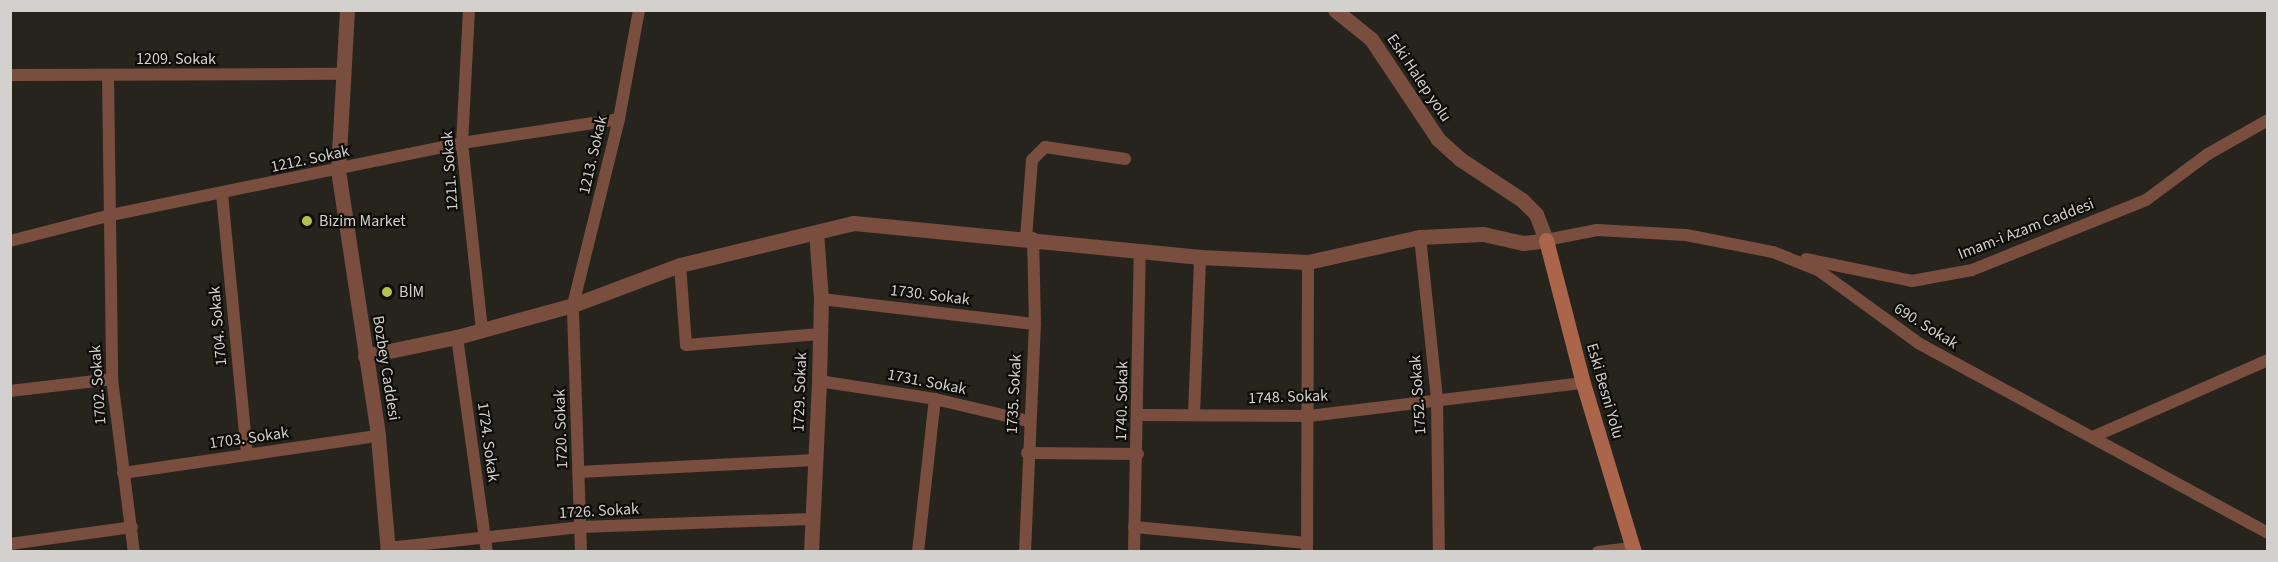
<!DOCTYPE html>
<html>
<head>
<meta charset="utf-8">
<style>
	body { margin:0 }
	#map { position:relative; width:2278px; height:562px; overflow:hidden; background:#27241d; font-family:"Source Sans 3",sans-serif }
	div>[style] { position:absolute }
	.minor>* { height:12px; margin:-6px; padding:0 6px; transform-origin:6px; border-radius:6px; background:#7a4e3e }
	.tertiary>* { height:15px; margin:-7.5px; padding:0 7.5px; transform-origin:7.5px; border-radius:7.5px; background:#7a4e3e }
	.secondary>* { height:15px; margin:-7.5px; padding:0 7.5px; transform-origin:7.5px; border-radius:7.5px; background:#aa654a }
	.dots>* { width:16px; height:16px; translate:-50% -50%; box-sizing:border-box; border:3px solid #0f0d0a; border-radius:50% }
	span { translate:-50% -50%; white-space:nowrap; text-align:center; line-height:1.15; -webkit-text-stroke:4.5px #0f0d0a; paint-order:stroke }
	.street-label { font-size:16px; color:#d3d1cd }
	.poi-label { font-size:16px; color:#d3d1cd }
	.left { translate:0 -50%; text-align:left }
	.frame { position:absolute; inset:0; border:12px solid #d3d1cd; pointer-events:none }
</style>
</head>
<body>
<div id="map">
	<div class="minor">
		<div style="left:469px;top:10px;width:133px;rotate:93deg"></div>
		<div style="left:462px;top:143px;width:188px;rotate:83.9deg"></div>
		<div style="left:10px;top:75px;width:331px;rotate:-0.2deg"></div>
		<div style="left:108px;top:76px;width:303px;rotate:89.2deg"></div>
		<div style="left:112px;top:379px;width:174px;rotate:82.8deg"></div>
		<div style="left:222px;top:194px;width:261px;rotate:84.5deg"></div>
		<div style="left:1420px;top:237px;width:162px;rotate:84deg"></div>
		<div style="left:1437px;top:398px;width:154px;rotate:89.3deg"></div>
		<div style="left:1026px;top:238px;width:78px;rotate:-85.6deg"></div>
		<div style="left:1032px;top:160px;width:18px;rotate:-45deg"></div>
		<div style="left:1045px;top:147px;width:81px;rotate:8.5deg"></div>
		<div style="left:1546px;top:240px;width:52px;rotate:-11.1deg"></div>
		<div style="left:1597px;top:230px;width:89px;rotate:3.2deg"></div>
		<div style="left:1686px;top:235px;width:89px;rotate:11.1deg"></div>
		<div style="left:1773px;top:252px;width:48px;rotate:21.8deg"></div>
		<div style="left:1818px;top:270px;width:126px;rotate:36deg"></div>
		<div style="left:1920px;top:344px;width:396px;rotate:28.5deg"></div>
		<div style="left:10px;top:241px;width:104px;rotate:-14.4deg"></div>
		<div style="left:111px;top:215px;width:358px;rotate:-11.6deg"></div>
		<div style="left:462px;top:143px;width:159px;rotate:-8.7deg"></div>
		<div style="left:1806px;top:259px;width:108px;rotate:11.7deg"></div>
		<div style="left:1912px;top:281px;width:61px;rotate:-10.4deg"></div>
		<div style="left:1972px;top:270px;width:188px;rotate:-21.9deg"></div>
		<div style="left:2146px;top:200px;width:77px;rotate:-36.6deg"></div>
		<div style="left:2208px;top:154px;width:69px;rotate:-29.5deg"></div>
		<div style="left:680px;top:265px;width:80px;rotate:85.7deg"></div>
		<div style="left:686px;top:345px;width:134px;rotate:-4.7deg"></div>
		<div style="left:821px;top:299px;width:215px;rotate:6.7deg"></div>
		<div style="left:457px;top:337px;width:217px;rotate:82.1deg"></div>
		<div style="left:819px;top:381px;width:117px;rotate:8.8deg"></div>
		<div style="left:935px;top:399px;width:96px;rotate:13.3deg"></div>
		<div style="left:10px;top:391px;width:103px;rotate:-6.7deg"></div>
		<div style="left:1139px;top:415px;width:170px;rotate:0.3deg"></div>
		<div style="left:1309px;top:416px;width:276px;rotate:-6.9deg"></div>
		<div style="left:1194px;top:415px;width:158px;rotate:-87.8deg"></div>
		<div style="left:2095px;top:436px;width:189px;rotate:-23.7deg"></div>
		<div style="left:1027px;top:453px;width:111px;rotate:0.5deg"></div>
		<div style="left:579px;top:472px;width:236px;rotate:-2.9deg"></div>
		<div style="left:123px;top:473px;width:258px;rotate:-8.3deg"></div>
		<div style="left:1134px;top:527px;width:174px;rotate:5.3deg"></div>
		<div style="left:10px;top:544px;width:123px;rotate:-7.9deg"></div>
		<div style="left:388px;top:548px;width:193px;rotate:-6.2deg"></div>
		<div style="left:580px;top:527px;width:232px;rotate:-2deg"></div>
		<div style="left:581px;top:552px;width:247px;rotate:-91.9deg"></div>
		<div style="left:573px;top:305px;width:192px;rotate:-76.1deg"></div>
		<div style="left:619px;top:119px;width:111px;rotate:-79.6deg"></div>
		<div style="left:918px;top:552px;width:154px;rotate:-83.7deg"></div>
		<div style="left:1025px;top:552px;width:228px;rotate:-87.5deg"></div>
		<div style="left:1035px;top:324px;width:86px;rotate:-91.3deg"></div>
		<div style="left:1134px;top:552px;width:301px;rotate:-88.9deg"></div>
		<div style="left:1307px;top:552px;width:290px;rotate:-89.8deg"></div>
		<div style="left:1598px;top:552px;width:35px;rotate:-7deg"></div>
	</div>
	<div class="tertiary">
		<div style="left:347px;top:10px;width:160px;rotate:93.2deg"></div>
		<div style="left:338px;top:170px;width:269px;rotate:81.4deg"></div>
		<div style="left:378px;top:436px;width:116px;rotate:85.1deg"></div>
		<div style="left:365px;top:356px;width:94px;rotate:-11.7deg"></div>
		<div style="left:457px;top:337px;width:120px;rotate:-15.4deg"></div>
		<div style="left:573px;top:305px;width:114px;rotate:-20.5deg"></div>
		<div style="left:680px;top:265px;width:179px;rotate:-13.6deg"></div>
		<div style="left:854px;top:223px;width:348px;rotate:5.6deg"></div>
		<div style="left:1200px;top:257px;width:108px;rotate:2.7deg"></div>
		<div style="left:1308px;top:262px;width:115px;rotate:-12.6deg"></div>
		<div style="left:1420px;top:237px;width:63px;rotate:-2.7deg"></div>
		<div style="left:1483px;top:234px;width:41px;rotate:12.7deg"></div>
		<div style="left:1523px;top:243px;width:23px;rotate:-7deg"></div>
		<div style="left:1546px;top:240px;width:28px;rotate:-111deg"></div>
		<div style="left:1536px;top:214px;width:20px;rotate:-135deg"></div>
		<div style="left:1522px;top:200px;width:74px;rotate:-146.5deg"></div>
		<div style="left:1460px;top:159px;width:30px;rotate:-138deg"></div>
		<div style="left:1438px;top:139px;width:120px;rotate:-123.8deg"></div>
		<div style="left:1371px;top:39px;width:46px;rotate:-141.1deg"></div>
		<div style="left:811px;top:552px;width:171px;rotate:-87.3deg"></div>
		<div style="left:819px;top:381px;width:82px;rotate:-88.6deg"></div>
		<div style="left:821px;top:299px;width:66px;rotate:-94.3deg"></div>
	</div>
	<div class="secondary">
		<div style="left:1546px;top:240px;width:148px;rotate:75.5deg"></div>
		<div style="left:1583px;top:383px;width:177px;rotate:73.2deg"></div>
	</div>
	<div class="dots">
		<div style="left:307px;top:221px;background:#b5c24a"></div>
		<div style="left:387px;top:292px;background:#b5c24a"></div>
	</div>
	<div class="street-label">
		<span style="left:176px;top:59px">1209. Sokak</span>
		<span style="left:1419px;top:78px;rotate:56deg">Eski Halep yolu</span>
		<span style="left:593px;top:155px;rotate:-77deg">1213. Sokak</span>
		<span style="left:310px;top:159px;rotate:-12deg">1212. Sokak</span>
		<span style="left:450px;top:171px;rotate:-94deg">1211. Sokak</span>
		<span style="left:2026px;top:229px;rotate:-21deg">Imam-i Azam Caddesi</span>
		<span style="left:930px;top:295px;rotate:7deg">1730. Sokak</span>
		<span style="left:218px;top:326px;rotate:-95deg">1704. Sokak</span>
		<span style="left:1926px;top:326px;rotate:32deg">690. Sokak</span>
		<span style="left:386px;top:368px;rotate:81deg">Bozbey Caddesi</span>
		<span style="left:927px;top:382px;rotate:11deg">1731. Sokak</span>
		<span style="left:98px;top:385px;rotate:-94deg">1702. Sokak</span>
		<span style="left:1605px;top:391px;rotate:74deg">Eski Besni Yolu</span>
		<span style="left:800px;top:392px;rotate:-88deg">1729. Sokak</span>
		<span style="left:1014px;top:394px;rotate:-87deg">1735. Sokak</span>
		<span style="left:1418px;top:395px;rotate:-94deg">1752. Sokak</span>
		<span style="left:1288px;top:397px;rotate:-2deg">1748. Sokak</span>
		<span style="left:1122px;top:401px;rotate:-89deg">1740. Sokak</span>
		<span style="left:561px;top:429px;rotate:-92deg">1720. Sokak</span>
		<span style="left:249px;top:438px;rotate:-8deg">1703. Sokak</span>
		<span style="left:488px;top:442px;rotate:82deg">1724. Sokak</span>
		<span style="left:599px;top:511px;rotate:-3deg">1726. Sokak</span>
	</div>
	<div class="poi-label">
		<span class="left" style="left:319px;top:221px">Bizim Market</span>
		<span class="left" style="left:399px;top:292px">BİM</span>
	</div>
	<div class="frame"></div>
</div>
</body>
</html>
